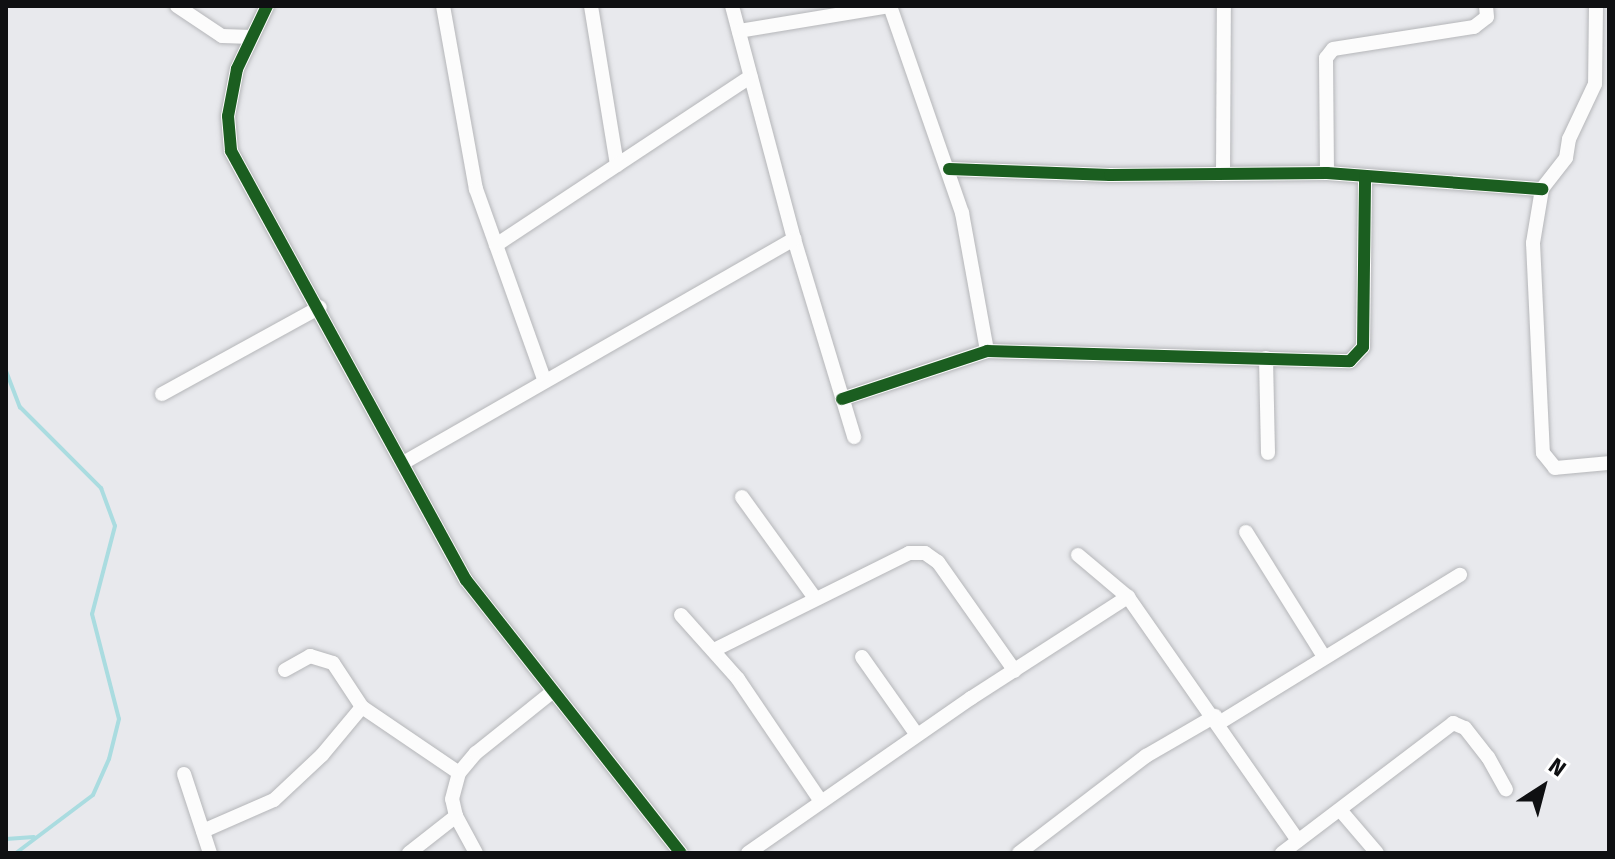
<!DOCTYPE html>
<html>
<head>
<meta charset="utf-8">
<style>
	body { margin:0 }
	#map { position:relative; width:1615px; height:859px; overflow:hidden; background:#e8e9ed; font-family:"Fira Sans",sans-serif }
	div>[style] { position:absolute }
	.stream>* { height:4px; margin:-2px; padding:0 2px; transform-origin:2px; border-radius:2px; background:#aadce0 }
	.roads { filter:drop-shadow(0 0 2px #b5b6b9) drop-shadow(0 0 2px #b5b6b9) }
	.street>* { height:14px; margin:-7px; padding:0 7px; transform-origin:7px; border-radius:7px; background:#fcfcfc }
	.cycleway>* { height:12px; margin:-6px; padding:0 6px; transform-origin:6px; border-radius:6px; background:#1b5e20 }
	span { translate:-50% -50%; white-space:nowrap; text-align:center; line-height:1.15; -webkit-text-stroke:7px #fff; paint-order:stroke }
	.frame { position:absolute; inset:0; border:8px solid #0f1012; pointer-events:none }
	.north { position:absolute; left:1503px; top:747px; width:80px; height:80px; -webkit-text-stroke:6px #fff; paint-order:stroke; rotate:36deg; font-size:22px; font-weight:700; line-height:32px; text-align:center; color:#0f1012 }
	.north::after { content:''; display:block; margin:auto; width:28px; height:36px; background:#0f1012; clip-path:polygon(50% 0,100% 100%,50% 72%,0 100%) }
</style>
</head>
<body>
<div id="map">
	<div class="stream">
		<div style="left:6px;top:371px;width:39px;rotate:69deg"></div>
		<div style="left:20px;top:407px;width:115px;rotate:45deg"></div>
		<div style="left:101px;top:488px;width:40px;rotate:69.8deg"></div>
		<div style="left:115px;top:526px;width:91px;rotate:104.6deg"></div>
		<div style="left:92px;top:614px;width:108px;rotate:75.6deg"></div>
		<div style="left:119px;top:719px;width:41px;rotate:104deg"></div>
		<div style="left:109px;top:759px;width:39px;rotate:114deg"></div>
		<div style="left:93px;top:795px;width:96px;rotate:143deg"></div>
		<div style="left:6px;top:839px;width:28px;rotate:-4deg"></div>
	</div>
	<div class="roads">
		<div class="street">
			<div style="left:177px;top:6px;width:54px;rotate:33.7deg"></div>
			<div style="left:222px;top:36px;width:30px;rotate:2deg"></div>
			<div style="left:267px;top:6px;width:70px;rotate:115.5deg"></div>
			<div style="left:237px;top:69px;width:48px;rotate:100.8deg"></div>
			<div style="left:228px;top:116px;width:35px;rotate:85deg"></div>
			<div style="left:231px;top:151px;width:489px;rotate:61.3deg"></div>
			<div style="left:466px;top:580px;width:347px;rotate:51.8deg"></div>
			<div style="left:443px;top:6px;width:186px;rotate:79.8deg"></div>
			<div style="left:476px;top:189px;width:202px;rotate:70.3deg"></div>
			<div style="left:591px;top:6px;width:161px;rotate:80.7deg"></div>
			<div style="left:732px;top:6px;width:241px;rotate:75.1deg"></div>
			<div style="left:794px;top:239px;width:207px;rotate:73.1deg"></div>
			<div style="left:890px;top:6px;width:219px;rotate:70.8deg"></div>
			<div style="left:962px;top:213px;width:140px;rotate:79.7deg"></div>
			<div style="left:1596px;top:6px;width:78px;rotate:90.7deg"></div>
			<div style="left:1595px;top:84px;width:61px;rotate:115.3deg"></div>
			<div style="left:1569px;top:139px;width:19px;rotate:99deg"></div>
			<div style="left:1566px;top:158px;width:39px;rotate:128deg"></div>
			<div style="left:1542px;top:189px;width:55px;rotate:99.5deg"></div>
			<div style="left:1533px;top:243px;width:210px;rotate:87.3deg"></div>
			<div style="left:1543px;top:453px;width:19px;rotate:51deg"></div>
			<div style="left:1555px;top:468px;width:54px;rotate:-5.3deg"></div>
			<div style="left:739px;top:31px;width:153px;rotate:-9.4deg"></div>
			<div style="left:949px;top:169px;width:161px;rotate:2.1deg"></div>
			<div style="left:1110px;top:175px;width:217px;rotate:-0.5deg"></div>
			<div style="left:1327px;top:173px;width:216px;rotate:4.3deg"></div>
			<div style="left:1223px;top:173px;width:167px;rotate:-89.7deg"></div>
			<div style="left:1327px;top:173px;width:115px;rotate:-90.5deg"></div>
			<div style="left:1326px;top:58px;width:11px;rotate:-52deg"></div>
			<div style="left:1333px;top:49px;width:143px;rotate:-8.9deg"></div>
			<div style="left:1474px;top:27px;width:16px;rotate:-38deg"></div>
			<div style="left:1487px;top:17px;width:11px;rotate:-95deg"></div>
			<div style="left:496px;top:245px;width:305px;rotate:-33.5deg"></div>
			<div style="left:1266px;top:358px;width:95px;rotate:88.8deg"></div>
			<div style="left:162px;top:394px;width:180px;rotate:-28.8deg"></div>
			<div style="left:842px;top:399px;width:153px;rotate:-18.3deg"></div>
			<div style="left:987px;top:351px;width:363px;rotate:1.6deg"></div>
			<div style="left:1350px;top:361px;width:19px;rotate:-47deg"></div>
			<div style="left:1363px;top:347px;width:171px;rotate:-89.3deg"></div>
			<div style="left:403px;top:463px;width:451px;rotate:-29.8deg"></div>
			<div style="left:742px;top:497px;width:123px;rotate:54.2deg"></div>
			<div style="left:1246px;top:532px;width:145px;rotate:58deg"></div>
			<div style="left:1078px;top:555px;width:65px;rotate:40deg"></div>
			<div style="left:1128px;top:597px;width:297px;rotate:55.1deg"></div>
			<div style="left:681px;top:615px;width:86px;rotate:48.3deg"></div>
			<div style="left:738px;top:679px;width:146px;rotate:55.9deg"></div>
			<div style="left:714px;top:650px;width:218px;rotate:-26.4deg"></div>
			<div style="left:909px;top:553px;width:16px"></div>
			<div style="left:925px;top:553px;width:16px;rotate:35deg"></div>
			<div style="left:938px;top:562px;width:133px;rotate:54.8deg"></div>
			<div style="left:862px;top:657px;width:95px;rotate:54.8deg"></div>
			<div style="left:285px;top:670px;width:29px;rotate:-29deg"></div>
			<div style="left:310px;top:656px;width:24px;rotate:17deg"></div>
			<div style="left:333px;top:663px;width:53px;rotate:56.6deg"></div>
			<div style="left:1219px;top:723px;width:283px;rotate:-31.6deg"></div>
			<div style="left:184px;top:774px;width:83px;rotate:71.8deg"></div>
			<div style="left:1341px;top:811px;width:55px;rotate:49.4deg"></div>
			<div style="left:203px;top:831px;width:77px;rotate:-23.6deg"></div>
			<div style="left:274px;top:800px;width:66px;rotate:-43.2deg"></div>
			<div style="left:322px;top:755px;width:62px;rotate:-50.2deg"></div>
			<div style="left:362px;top:707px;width:117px;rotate:34.2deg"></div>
			<div style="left:409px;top:853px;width:60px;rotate:-38.2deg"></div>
			<div style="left:476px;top:853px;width:42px;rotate:-118.4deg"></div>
			<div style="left:456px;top:816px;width:17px;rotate:-103deg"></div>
			<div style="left:452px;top:799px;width:27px;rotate:-75deg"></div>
			<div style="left:459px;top:773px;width:26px;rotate:-50deg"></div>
			<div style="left:476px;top:753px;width:96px;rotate:-38.7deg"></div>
			<div style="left:748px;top:853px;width:272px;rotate:-34.8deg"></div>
			<div style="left:971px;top:698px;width:187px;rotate:-32.8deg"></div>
			<div style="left:1019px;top:853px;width:160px;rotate:-37.4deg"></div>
			<div style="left:1146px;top:756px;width:80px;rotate:-30.1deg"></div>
			<div style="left:1282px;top:853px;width:215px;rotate:-37.2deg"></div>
			<div style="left:1453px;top:723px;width:13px;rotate:23deg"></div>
			<div style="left:1465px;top:728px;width:37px;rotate:52deg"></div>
			<div style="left:1488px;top:757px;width:37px;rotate:61deg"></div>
		</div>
	</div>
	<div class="cycleway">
		<div style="left:267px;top:6px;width:70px;rotate:115.5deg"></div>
		<div style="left:237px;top:69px;width:48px;rotate:100.8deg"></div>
		<div style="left:228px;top:116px;width:35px;rotate:85deg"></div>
		<div style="left:231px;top:151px;width:489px;rotate:61.3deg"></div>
		<div style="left:466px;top:580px;width:347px;rotate:51.8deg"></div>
		<div style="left:949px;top:169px;width:161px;rotate:2.1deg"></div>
		<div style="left:1110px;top:175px;width:217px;rotate:-0.5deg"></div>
		<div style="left:1327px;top:173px;width:216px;rotate:4.3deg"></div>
		<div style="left:842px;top:399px;width:153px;rotate:-18.3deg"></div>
		<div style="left:987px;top:351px;width:363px;rotate:1.6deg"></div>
		<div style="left:1350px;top:361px;width:19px;rotate:-47deg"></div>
		<div style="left:1363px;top:347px;width:171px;rotate:-89.3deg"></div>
	</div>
	<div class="frame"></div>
	<div class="north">N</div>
</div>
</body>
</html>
